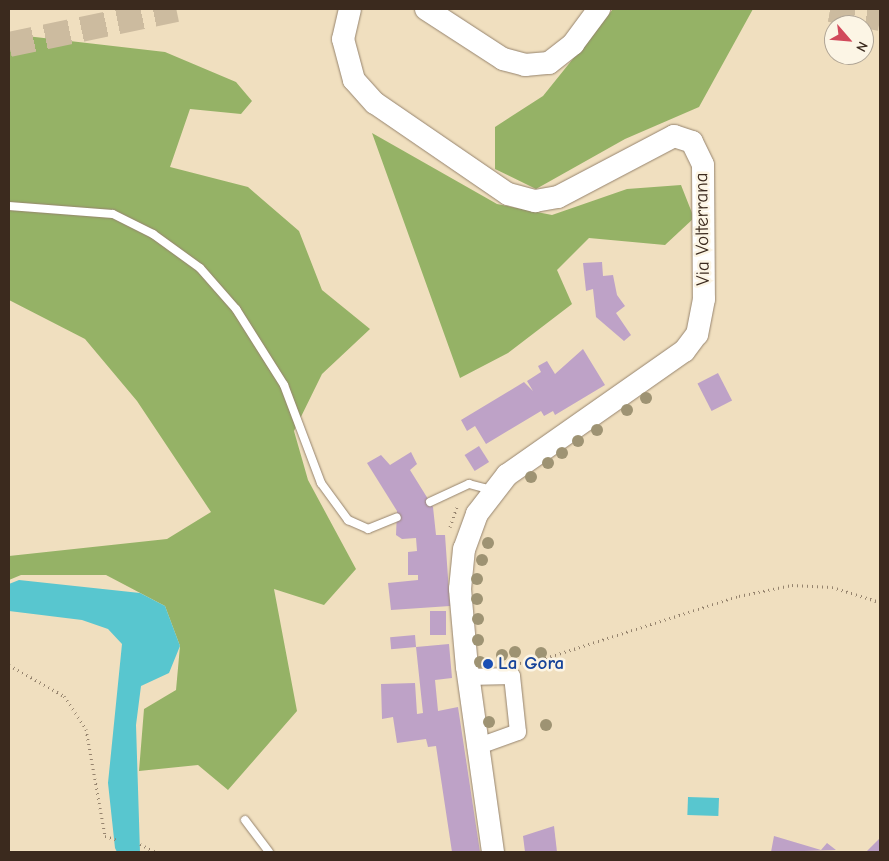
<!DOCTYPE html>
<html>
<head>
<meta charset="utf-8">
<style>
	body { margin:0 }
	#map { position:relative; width:889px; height:861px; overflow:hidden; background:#f0dfbf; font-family:"Comic Neue",sans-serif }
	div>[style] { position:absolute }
	.forest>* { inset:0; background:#95b266 }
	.water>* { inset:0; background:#58c6cf; transform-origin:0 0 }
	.building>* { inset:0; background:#bea2c7; transform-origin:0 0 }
	.primary-tunnel>* { height:25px; margin-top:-12.5px; transform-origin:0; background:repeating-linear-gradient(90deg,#ccbb9f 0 25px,transparent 0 37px) }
	.path>* { height:3px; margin-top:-1.5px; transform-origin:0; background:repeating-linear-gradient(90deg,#96846e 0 1px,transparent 0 5px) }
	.roads { filter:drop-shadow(0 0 1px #96846e) drop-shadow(0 0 1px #96846e) }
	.service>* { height:8px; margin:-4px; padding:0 4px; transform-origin:4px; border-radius:4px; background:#fff }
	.minor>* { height:16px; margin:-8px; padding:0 8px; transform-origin:8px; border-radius:8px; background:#fff }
	.secondary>* { height:22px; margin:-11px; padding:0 11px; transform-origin:11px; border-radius:11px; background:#fff }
	.trees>* { width:12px; height:12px; margin:-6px; border-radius:50%; background:#9e9373 }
	.dots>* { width:14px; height:14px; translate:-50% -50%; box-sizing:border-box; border:2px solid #fcf5e5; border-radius:50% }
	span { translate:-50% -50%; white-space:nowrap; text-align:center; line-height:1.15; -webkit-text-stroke:5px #fcf5e5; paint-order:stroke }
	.street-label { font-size:19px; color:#3b2a1e }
	.transit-label { font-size:19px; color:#164399; font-weight:700 }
	.left { translate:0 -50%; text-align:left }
	.frame { position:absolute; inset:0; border:10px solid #3b2a1e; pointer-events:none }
	.north { position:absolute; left:824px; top:15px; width:50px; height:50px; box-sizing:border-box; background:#fcf5e5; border:1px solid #afa495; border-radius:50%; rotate:117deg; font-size:14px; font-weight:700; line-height:20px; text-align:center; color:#3b2a1e }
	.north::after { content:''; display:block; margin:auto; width:18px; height:22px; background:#d1495b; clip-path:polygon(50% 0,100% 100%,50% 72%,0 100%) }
</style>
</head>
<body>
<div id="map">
	<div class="forest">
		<div style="clip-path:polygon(613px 9px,753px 9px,699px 107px,625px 139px,536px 189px,495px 169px,495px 127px,543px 96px)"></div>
		<div style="clip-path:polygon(9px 34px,165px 52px,236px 82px,252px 101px,241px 114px,190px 109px,170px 167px,248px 187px,299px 231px,322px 290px,370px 329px,322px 374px,294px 431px,308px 480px,356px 569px,324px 605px,274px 589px,297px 711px,228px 790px,198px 765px,139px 771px,144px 709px,176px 690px,180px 646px,165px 606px,106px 575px,21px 575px,9px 580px,9px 556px,167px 539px,211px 512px,137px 401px,85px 339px,9px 300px)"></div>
		<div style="clip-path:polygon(372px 133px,497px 204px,552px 215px,627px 189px,681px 185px,694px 218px,665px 245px,589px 238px,557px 270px,572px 304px,508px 353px,460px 378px)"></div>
	</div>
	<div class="water">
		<div style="clip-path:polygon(19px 580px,140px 593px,165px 606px,180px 646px,169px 673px,141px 686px,136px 725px,140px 852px,117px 852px,115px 848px,108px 783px,122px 644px,108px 629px,82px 620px,9px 611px,9px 584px)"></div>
		<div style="left:688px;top:797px;width:31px;height:18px;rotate:2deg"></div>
	</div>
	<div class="building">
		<div style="clip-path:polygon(602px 262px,603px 276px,613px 275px,617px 295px,625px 306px,616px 313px,631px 335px,624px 341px,596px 317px,593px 289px,586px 291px,583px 263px)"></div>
		<div style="clip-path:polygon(583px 349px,605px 385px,555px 415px,553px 411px,544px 416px,541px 411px,486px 444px,475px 426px,467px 431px,461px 420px,524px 382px,533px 391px,527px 381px,541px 372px,538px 366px,547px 361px,555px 374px)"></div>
		<div style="left:718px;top:373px;width:31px;height:23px;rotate:63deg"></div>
		<div style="left:479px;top:446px;width:19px;height:17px;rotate:58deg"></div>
		<div style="clip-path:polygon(411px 452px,417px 464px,410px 470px,433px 507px,436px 535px,445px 535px,450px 606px,391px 610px,388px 583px,418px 580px,418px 575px,408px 575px,408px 552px,417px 551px,416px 538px,402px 539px,396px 535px,397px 511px,367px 463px,381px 455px,390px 465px)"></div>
		<div style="left:430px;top:611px;width:16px;height:24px"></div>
		<div style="left:415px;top:635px;width:12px;height:25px;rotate:85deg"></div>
		<div style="clip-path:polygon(449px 644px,452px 678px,435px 680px,438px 711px,458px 707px,480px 852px,452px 852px,436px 746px,428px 747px,426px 739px,397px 743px,393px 717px,382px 719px,381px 684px,415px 683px,417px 714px,423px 713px,416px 647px)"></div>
		<div style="clip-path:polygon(554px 826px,557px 852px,525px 852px,523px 836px)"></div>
		<div style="clip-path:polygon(774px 836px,821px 850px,827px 843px,836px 850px,771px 852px)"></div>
		<div style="clip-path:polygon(880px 838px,880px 852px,866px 852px)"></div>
	</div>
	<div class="primary-tunnel">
		<div style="left:830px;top:9px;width:51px;rotate:10.2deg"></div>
		<div style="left:9px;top:44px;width:171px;rotate:-11.8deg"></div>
	</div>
	<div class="path">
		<div style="left:450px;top:527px;width:21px;rotate:-71deg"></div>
		<div style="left:520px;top:663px;width:16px;rotate:-7deg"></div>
		<div style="left:536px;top:661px;width:213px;rotate:-17.8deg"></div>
		<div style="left:739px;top:596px;width:54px;rotate:-11.7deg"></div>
		<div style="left:792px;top:585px;width:40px;rotate:2.9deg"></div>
		<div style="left:832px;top:587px;width:50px;rotate:17.4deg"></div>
		<div style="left:9px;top:665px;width:63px;rotate:29.4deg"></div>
		<div style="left:64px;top:696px;width:40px;rotate:56deg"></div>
		<div style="left:86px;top:729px;width:109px;rotate:79.9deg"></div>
		<div style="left:105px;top:836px;width:14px;rotate:17deg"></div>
		<div style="left:140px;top:844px;width:18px;rotate:27deg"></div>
	</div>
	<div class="roads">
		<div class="service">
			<div style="left:9px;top:206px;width:104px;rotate:4.4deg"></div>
			<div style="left:113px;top:214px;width:45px;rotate:26.6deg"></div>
			<div style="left:153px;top:234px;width:58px;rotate:35.9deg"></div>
			<div style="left:200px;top:268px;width:55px;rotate:48.7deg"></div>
			<div style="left:236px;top:309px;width:90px;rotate:57.7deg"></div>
			<div style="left:284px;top:385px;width:105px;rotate:69.3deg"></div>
			<div style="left:321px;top:483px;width:46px;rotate:53.9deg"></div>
			<div style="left:348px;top:520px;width:22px;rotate:24deg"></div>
			<div style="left:368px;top:529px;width:31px;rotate:-22deg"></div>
			<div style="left:430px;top:502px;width:43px;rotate:-24.8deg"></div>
			<div style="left:469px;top:484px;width:23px;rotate:15deg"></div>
			<div style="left:245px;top:820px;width:40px;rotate:53deg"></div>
		</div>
		<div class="minor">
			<div style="left:468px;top:677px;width:44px;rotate:-1.3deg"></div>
			<div style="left:512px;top:676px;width:56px;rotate:83.9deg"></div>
			<div style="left:518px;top:732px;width:45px;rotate:160.3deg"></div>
		</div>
		<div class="secondary">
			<div style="left:350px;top:9px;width:31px;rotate:103deg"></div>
			<div style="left:343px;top:39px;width:42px;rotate:75deg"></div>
			<div style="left:354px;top:80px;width:31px;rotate:48deg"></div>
			<div style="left:375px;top:103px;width:161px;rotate:34.4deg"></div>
			<div style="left:508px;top:194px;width:28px;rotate:15deg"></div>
			<div style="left:535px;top:201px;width:23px;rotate:-10deg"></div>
			<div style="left:558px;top:197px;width:131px;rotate:-27.7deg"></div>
			<div style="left:674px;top:136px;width:19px;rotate:18deg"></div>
			<div style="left:692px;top:142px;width:25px;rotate:64deg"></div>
			<div style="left:703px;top:165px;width:134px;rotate:89.6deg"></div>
			<div style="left:704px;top:299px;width:36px;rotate:101deg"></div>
			<div style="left:697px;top:334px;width:21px;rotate:127deg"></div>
			<div style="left:684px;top:351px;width:216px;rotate:145deg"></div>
			<div style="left:507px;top:475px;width:49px;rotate:127.6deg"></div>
			<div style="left:477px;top:514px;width:37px;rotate:110deg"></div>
			<div style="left:464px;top:549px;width:40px;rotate:95.7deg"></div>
			<div style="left:460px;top:589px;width:78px;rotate:84.9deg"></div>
			<div style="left:467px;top:667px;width:187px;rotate:82deg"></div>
			<div style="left:426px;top:9px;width:92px;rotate:33deg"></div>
			<div style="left:503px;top:59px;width:23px;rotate:15deg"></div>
			<div style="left:525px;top:65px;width:24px;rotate:-5deg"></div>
			<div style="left:549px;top:63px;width:31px;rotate:-38deg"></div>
			<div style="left:573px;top:44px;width:44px;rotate:-53.4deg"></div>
		</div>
	</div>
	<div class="trees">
		<div style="left:646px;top:398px"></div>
		<div style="left:627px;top:410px"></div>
		<div style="left:597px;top:430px"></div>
		<div style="left:578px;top:441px"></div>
		<div style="left:562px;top:453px"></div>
		<div style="left:548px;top:463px"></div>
		<div style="left:531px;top:477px"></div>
		<div style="left:488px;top:543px"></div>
		<div style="left:482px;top:560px"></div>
		<div style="left:477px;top:579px"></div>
		<div style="left:477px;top:599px"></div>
		<div style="left:478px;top:619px"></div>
		<div style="left:478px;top:640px"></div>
		<div style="left:515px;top:652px"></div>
		<div style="left:541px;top:653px"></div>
		<div style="left:502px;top:655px"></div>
		<div style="left:480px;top:662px"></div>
		<div style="left:489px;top:722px"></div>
		<div style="left:546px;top:725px"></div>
	</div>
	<div class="dots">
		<div style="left:488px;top:664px;background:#1a4fb4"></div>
	</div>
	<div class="street-label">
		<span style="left:703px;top:229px;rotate:-91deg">Via Volterrana</span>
	</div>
	<div class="transit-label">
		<span class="left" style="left:498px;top:664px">La Gora</span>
	</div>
	<div class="frame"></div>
	<div class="north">N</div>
</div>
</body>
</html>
